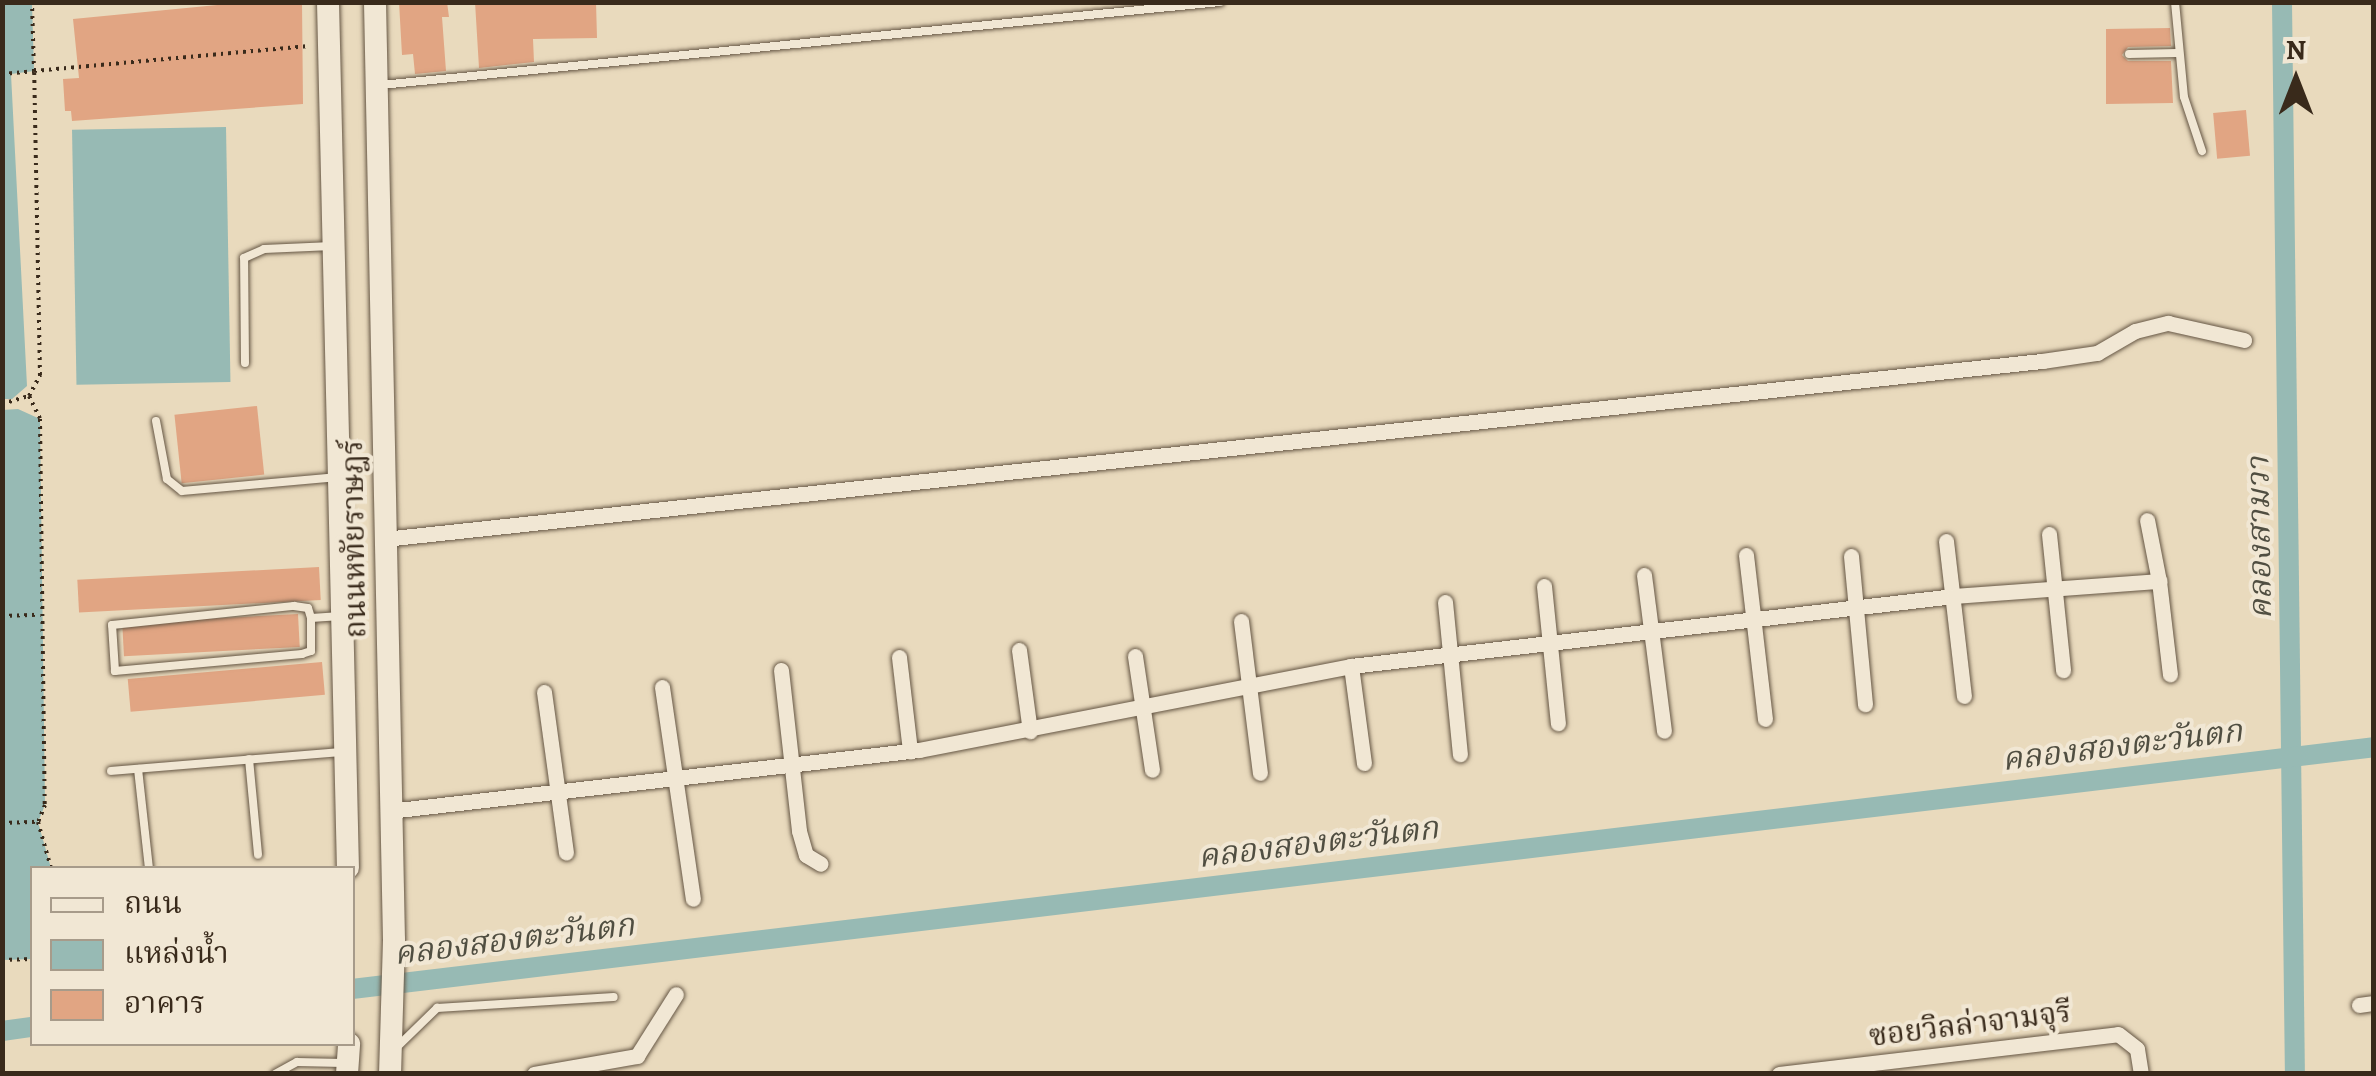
<!DOCTYPE html>
<html>
<head>
<meta charset="utf-8">
<style>
	body { margin:0 }
	#map { position:relative; width:2376px; height:1076px; overflow:hidden; background:#e9dabd; font-family:Alegreya,"Noto Serif Thai",serif }
	div>[style] { position:absolute }
	.water>* { inset:0; background:#97bab4; transform-origin:0 0 }
	.canal>* { height:20px; margin:-10px; padding:0 10px; transform-origin:10px; border-radius:10px; background:#97bab4 }
	.building>* { inset:0; background:#e1a583; transform-origin:0 0 }
	.path>* { height:4px; margin-top:-2px; transform-origin:0; background:repeating-linear-gradient(90deg,#392a1b 0 2.5px,transparent 0 7.5px) }
	.roads { filter:drop-shadow(0 0 2px #655644) drop-shadow(0 0 2px #655644) }
	.lane>* { height:8px; margin:-4px; padding:0 4px; transform-origin:4px; border-radius:4px; background:#f1e7d4 }
	.street>* { height:15px; margin:-7.5px; padding:0 7.5px; transform-origin:7.5px; border-radius:7.5px; background:#f1e7d4 }
	.secondary>* { height:22px; margin:-11px; padding:0 11px; transform-origin:11px; border-radius:11px; background:#f1e7d4 }
	span { translate:-50% -50%; white-space:nowrap; text-align:center; line-height:1.15; -webkit-text-stroke:8px #f1e7d4; paint-order:stroke }
	.street-label { font-size:30px; color:#392a1b }
	.water-label { font-size:32px; color:#504e41; font-style:italic }
	.frame { position:absolute; inset:0; border:5px solid #392a1b; pointer-events:none }
	.legend { position:absolute; left:30px; top:866px; width:325px; height:180px; box-sizing:border-box; background:#f1e7d4; border:2px solid #a79b8a; margin:0; padding:12px 18px; list-style:none; font-size:30px; color:#392a1b }
	.legend li { display:flex; align-items:center; gap:20px; height:50px }
	.legend b { width:50px; border:2px solid #a79b8a }
	.north { position:absolute; left:2246px; top:30px; width:100px; height:100px; -webkit-text-stroke:8px #f1e7d4; paint-order:stroke; rotate:0deg; font-size:28px; font-weight:700; line-height:40px; text-align:center; color:#392a1b }
	.north::after { content:''; display:block; margin:auto; width:35px; height:45px; background:#392a1b; clip-path:polygon(50% 0,100% 100%,50% 72%,0 100%) }
</style>
</head>
<body>
<div id="map">
	<div class="water">
		<div style="clip-path:polygon(3px 2px,32px 3px,34px 71px,11px 74px,27px 386px,12px 399px,2px 399px)"></div>
		<div style="left:226px;top:127px;width:255px;height:154px;rotate:89deg"></div>
		<div style="clip-path:polygon(18px 409px,40px 419px,45px 805px,38px 822px,51px 868px,32px 868px,32px 959px,3px 960px,2px 410px)"></div>
	</div>
	<div class="canal">
		<div style="left:2282px;top:2px;width:1072px;rotate:89.31deg"></div>
		<div style="left:352px;top:989px;width:2036px;rotate:-6.82deg"></div>
		<div style="left:2px;top:1031px;width:30px;rotate:-8deg"></div>
	</div>
	<div class="building">
		<div style="clip-path:polygon(248px 2px,302px 2px,303px 104px,72px 121px,71px 111px,65px 111px,63px 79px,79px 78px,73px 19px)"></div>
		<div style="clip-path:polygon(399px 2px,447px 2px,449px 17px,442px 17px,446px 71px,415px 74px,413px 54px,402px 55px)"></div>
		<div style="clip-path:polygon(475px 2px,596px 2px,597px 38px,533px 39px,534px 62px,479px 68px)"></div>
		<div style="clip-path:polygon(2170px 28px,2171px 46px,2128px 47px,2122px 55px,2128px 61px,2171px 61px,2173px 103px,2106px 104px,2106px 29px)"></div>
		<div style="left:2246px;top:110px;width:46px;height:33px;rotate:85deg"></div>
		<div style="left:257px;top:406px;width:69px;height:83px;rotate:84deg"></div>
		<div style="left:319px;top:567px;width:33px;height:242px;rotate:87deg"></div>
		<div style="left:298px;top:614px;width:33px;height:176px;rotate:87deg"></div>
		<div style="left:322px;top:662px;width:33px;height:195px;rotate:85deg"></div>
	</div>
	<div class="path">
		<div style="left:2px;top:74px;width:32px;rotate:-5deg"></div>
		<div style="left:34px;top:71px;width:69px;rotate:-91.7deg"></div>
		<div style="left:29px;top:396px;width:25px;rotate:64deg"></div>
		<div style="left:40px;top:419px;width:386px;rotate:89.3deg"></div>
		<div style="left:45px;top:805px;width:18px;rotate:112deg"></div>
		<div style="left:2px;top:404px;width:28px;rotate:-17deg"></div>
		<div style="left:29px;top:396px;width:24px;rotate:-62deg"></div>
		<div style="left:40px;top:375px;width:304px;rotate:-91.1deg"></div>
		<div style="left:34px;top:71px;width:276px;rotate:-5.2deg"></div>
		<div style="left:2px;top:616px;width:36px;rotate:-2deg"></div>
		<div style="left:2px;top:823px;width:36px;rotate:-2deg"></div>
		<div style="left:38px;top:822px;width:48px;rotate:74.2deg"></div>
		<div style="left:2px;top:960px;width:30px;rotate:-2deg"></div>
	</div>
	<div class="roads">
		<div class="lane">
			<div style="left:2175px;top:2px;width:95px;rotate:84.6deg"></div>
			<div style="left:2184px;top:97px;width:57px;rotate:71.6deg"></div>
			<div style="left:2129px;top:54px;width:48px;rotate:-1.2deg"></div>
			<div style="left:381px;top:85px;width:843px;rotate:-5.65deg"></div>
			<div style="left:245px;top:363px;width:105px;rotate:-90.5deg"></div>
			<div style="left:244px;top:258px;width:22px;rotate:-24deg"></div>
			<div style="left:264px;top:249px;width:68px;rotate:-2.5deg"></div>
			<div style="left:156px;top:421px;width:59px;rotate:79.3deg"></div>
			<div style="left:167px;top:479px;width:19px;rotate:39deg"></div>
			<div style="left:182px;top:491px;width:157px;rotate:-5.1deg"></div>
			<div style="left:294px;top:606px;width:14px;rotate:8deg"></div>
			<div style="left:308px;top:608px;width:10px;rotate:73deg"></div>
			<div style="left:311px;top:618px;width:33px;rotate:90deg"></div>
			<div style="left:311px;top:651px;width:9px;rotate:162deg"></div>
			<div style="left:302px;top:654px;width:188px;rotate:174.8deg"></div>
			<div style="left:115px;top:671px;width:46px;rotate:-93.7deg"></div>
			<div style="left:112px;top:625px;width:183px;rotate:-6deg"></div>
			<div style="left:311px;top:618px;width:30px;rotate:-4deg"></div>
			<div style="left:249px;top:759px;width:96px;rotate:84.6deg"></div>
			<div style="left:138px;top:769px;width:100px;rotate:83.7deg"></div>
			<div style="left:111px;top:771px;width:230px;rotate:-4.7deg"></div>
			<div style="left:395px;top:1049px;width:59px;rotate:-44.3deg"></div>
			<div style="left:437px;top:1008px;width:177px;rotate:-3.6deg"></div>
			<div style="left:275px;top:1074px;width:25px;rotate:-29deg"></div>
			<div style="left:297px;top:1062px;width:46px;rotate:1.2deg"></div>
		</div>
		<div class="street">
			<div style="left:2049px;top:534px;width:137px;rotate:84.1deg"></div>
			<div style="left:384px;top:539px;width:1668px;rotate:-6.13deg"></div>
			<div style="left:2042px;top:361px;width:56px;rotate:-8.3deg"></div>
			<div style="left:2097px;top:353px;width:44px;rotate:-30.1deg"></div>
			<div style="left:2135px;top:331px;width:34px;rotate:-14deg"></div>
			<div style="left:2168px;top:323px;width:78px;rotate:12.6deg"></div>
			<div style="left:1946px;top:541px;width:156px;rotate:83.4deg"></div>
			<div style="left:1746px;top:555px;width:165px;rotate:83.4deg"></div>
			<div style="left:1851px;top:556px;width:149px;rotate:84.6deg"></div>
			<div style="left:1644px;top:575px;width:157px;rotate:82.7deg"></div>
			<div style="left:2159px;top:581px;width:94px;rotate:83.3deg"></div>
			<div style="left:1544px;top:586px;width:138px;rotate:84.2deg"></div>
			<div style="left:1445px;top:602px;width:153px;rotate:84.4deg"></div>
			<div style="left:1241px;top:621px;width:153px;rotate:82.9deg"></div>
			<div style="left:1019px;top:650px;width:82px;rotate:82.3deg"></div>
			<div style="left:1135px;top:656px;width:115px;rotate:81.5deg"></div>
			<div style="left:899px;top:657px;width:95px;rotate:83.3deg"></div>
			<div style="left:1351px;top:666px;width:98px;rotate:82.4deg"></div>
			<div style="left:781px;top:670px;width:162px;rotate:83.6deg"></div>
			<div style="left:799px;top:831px;width:25px;rotate:74deg"></div>
			<div style="left:806px;top:855px;width:17px;rotate:31deg"></div>
			<div style="left:662px;top:687px;width:214px;rotate:81.7deg"></div>
			<div style="left:544px;top:692px;width:162px;rotate:82.2deg"></div>
			<div style="left:389px;top:811px;width:533px;rotate:-6.57deg"></div>
			<div style="left:919px;top:750px;width:440px;rotate:-11deg"></div>
			<div style="left:1351px;top:666px;width:607px;rotate:-6.62deg"></div>
			<div style="left:1954px;top:596px;width:206px;rotate:-4.2deg"></div>
			<div style="left:2159px;top:581px;width:62px;rotate:-101.1deg"></div>
			<div style="left:2359px;top:1005px;width:15px;rotate:-8deg"></div>
			<div style="left:534px;top:1074px;width:105px;rotate:-9.9deg"></div>
			<div style="left:637px;top:1056px;width:73px;rotate:-57.8deg"></div>
			<div style="left:1779px;top:1074px;width:341px;rotate:-6.7deg"></div>
			<div style="left:2118px;top:1034px;width:24px;rotate:38deg"></div>
			<div style="left:2137px;top:1049px;width:25px;rotate:81deg"></div>
		</div>
		<div class="secondary">
			<div style="left:328px;top:2px;width:866px;rotate:88.68deg"></div>
			<div style="left:375px;top:2px;width:938px;rotate:88.84deg"></div>
			<div style="left:394px;top:940px;width:134px;rotate:91.7deg"></div>
			<div style="left:347px;top:1074px;width:30px;rotate:-86deg"></div>
		</div>
	</div>
	<div class="street-label">
		<span style="left:354px;top:539px;rotate:-91deg">ถนนหทัยราษฎร์</span>
		<span style="left:1970px;top:1024px;rotate:-7deg">ซอยวิลล่าจามจุรี</span>
	</div>
	<div class="water-label">
		<span style="left:2259px;top:538px;rotate:-91deg">คลองสามวา</span>
		<span style="left:2122px;top:745px;rotate:-7deg">คลองสองตะวันตก</span>
		<span style="left:1318px;top:842px;rotate:-7deg">คลองสองตะวันตก</span>
		<span style="left:514px;top:939px;rotate:-7deg">คลองสองตะวันตก</span>
	</div>
	<div class="frame"></div>
	<ul class="legend">
	<li><b style="height:12px;background:#f1e7d4"></b>ถนน</li>
	<li><b style="height:28px;background:#97bab4"></b>แหล่งน้ำ</li>
	<li><b style="height:28px;background:#e1a583"></b>อาคาร</li>
	</ul>
	<div class="north">N</div>
</div>
</body>
</html>
